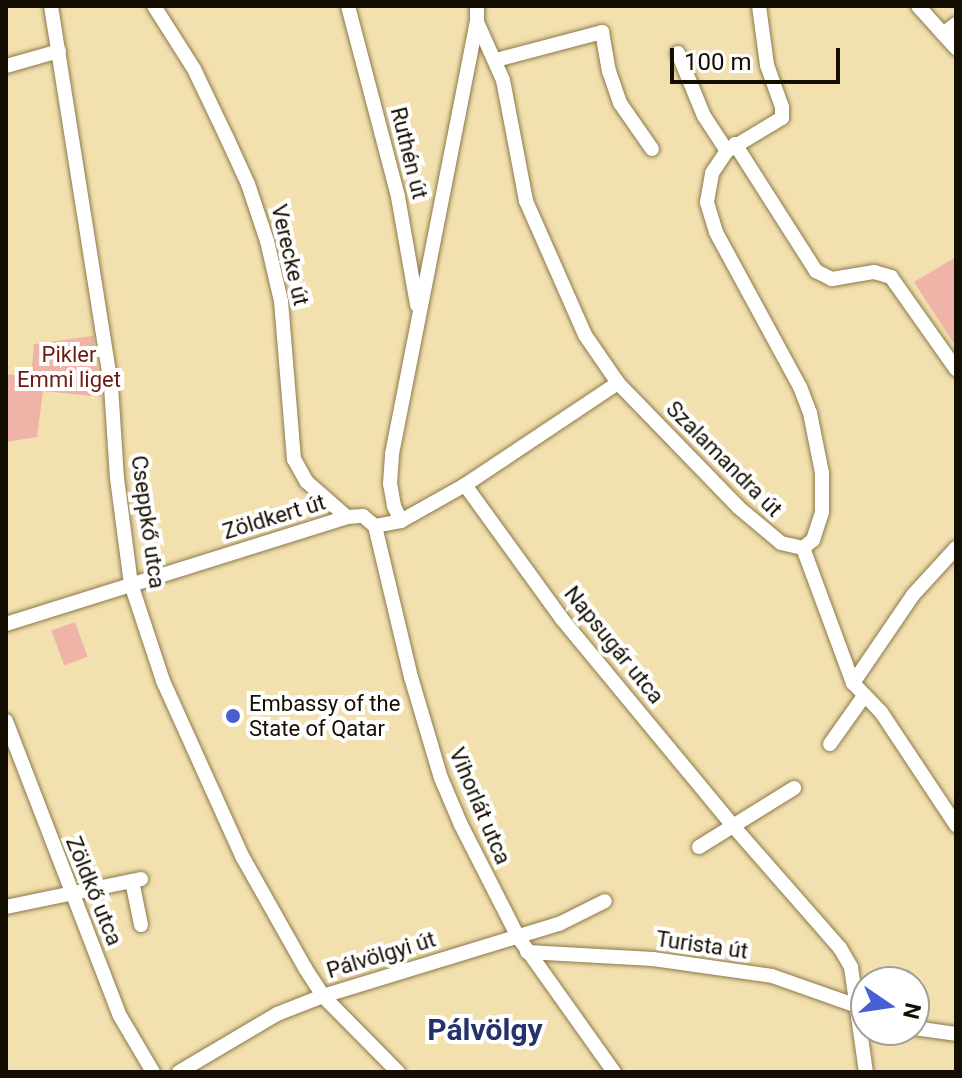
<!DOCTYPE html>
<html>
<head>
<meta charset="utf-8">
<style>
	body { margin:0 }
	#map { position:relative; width:962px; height:1078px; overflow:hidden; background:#f2e0ae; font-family:Roboto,sans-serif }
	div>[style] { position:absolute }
	.green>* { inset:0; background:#f0b3a8; transform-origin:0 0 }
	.roads { filter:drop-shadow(0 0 2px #8a794a) drop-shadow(0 0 2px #8a794a) }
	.minor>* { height:14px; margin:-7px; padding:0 7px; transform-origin:7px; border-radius:7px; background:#fff }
	.dots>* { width:22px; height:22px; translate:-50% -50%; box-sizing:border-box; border:4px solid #fff; border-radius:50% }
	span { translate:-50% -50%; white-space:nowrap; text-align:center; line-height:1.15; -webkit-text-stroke:8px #fff; paint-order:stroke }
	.street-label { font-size:22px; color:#140e00 }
	.park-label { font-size:22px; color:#6c1c12 }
	.poi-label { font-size:22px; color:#140e00 }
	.left { translate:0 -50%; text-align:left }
	.district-label { font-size:30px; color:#25326a; font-weight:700 }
	.frame { position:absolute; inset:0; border:8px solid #140e00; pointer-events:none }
	.north { position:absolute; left:850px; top:966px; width:80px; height:80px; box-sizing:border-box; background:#fff; border:2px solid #a19f99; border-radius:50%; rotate:103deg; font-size:22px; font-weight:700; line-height:32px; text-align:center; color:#140e00 }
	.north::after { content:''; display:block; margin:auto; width:28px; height:36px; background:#485fd3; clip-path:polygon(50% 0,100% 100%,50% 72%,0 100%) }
	.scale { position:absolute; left:670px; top:48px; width:170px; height:36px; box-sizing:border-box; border:4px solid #140e00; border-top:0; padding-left:10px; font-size:24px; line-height:28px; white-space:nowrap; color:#140e00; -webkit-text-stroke:6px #fff; paint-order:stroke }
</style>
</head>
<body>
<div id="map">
	<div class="green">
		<div style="clip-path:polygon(956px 257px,956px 347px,914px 282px)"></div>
		<div style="clip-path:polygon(93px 336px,101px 397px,43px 391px,37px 437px,6px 442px,6px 374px,31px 376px,34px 344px)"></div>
		<div style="left:75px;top:622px;width:37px;height:25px;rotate:70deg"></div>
	</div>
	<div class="roads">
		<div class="minor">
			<div style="left:51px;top:6px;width:385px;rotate:81deg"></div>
			<div style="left:111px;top:386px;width:92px;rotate:86.3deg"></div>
			<div style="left:117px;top:478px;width:107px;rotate:82.5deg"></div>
			<div style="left:131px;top:584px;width:102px;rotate:71.7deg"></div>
			<div style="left:163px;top:681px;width:192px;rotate:65.7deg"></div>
			<div style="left:242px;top:856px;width:129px;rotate:60.6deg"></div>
			<div style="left:305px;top:968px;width:33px;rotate:57deg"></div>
			<div style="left:323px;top:996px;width:107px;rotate:45.4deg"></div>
			<div style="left:154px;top:6px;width:75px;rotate:57.6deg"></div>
			<div style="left:194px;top:69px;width:74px;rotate:64.5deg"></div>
			<div style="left:226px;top:136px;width:53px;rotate:65.4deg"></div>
			<div style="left:248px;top:184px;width:60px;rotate:71.6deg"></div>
			<div style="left:267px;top:241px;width:62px;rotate:76.9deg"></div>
			<div style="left:281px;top:301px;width:159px;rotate:85.3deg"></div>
			<div style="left:294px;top:459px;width:26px;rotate:61deg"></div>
			<div style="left:307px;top:482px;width:53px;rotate:41.2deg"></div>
			<div style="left:348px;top:6px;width:197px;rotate:75.3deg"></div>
			<div style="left:398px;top:197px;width:110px;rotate:80deg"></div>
			<div style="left:918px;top:6px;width:57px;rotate:47.9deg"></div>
			<div style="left:477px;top:22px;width:64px;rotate:65.9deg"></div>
			<div style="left:503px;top:80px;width:123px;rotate:79.2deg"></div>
			<div style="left:526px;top:201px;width:146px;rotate:66.2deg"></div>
			<div style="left:585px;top:335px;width:58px;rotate:55.5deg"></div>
			<div style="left:618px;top:383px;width:173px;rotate:45.9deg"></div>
			<div style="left:738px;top:507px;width:56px;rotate:39.9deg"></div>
			<div style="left:781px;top:543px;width:23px;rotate:13deg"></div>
			<div style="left:803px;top:548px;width:13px;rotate:-39deg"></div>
			<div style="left:813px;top:540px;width:29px;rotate:-72deg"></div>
			<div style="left:822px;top:512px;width:39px;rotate:-90deg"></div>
			<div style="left:822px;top:473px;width:61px;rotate:-101.3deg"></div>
			<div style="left:810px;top:413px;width:28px;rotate:-111deg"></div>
			<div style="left:800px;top:387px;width:176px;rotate:-118.5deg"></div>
			<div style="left:716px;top:232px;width:31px;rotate:-107deg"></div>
			<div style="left:707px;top:202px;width:29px;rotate:-80deg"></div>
			<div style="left:712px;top:173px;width:27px;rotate:-56deg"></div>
			<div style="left:727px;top:151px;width:64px;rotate:-31deg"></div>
			<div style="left:782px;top:118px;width:11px;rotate:-90deg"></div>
			<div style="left:782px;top:107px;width:45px;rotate:-109.7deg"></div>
			<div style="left:767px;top:65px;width:60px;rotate:-97.7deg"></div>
			<div style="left:943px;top:34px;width:16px;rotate:-38deg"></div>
			<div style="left:678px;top:53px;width:68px;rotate:67.6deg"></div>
			<div style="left:704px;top:116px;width:42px;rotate:56.7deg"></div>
			<div style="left:496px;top:60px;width:110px;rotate:-14.8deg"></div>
			<div style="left:602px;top:32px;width:40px;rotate:80deg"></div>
			<div style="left:609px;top:71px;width:34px;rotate:71deg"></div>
			<div style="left:620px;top:103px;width:56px;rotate:55.2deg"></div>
			<div style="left:6px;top:66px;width:55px;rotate:-15.8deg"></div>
			<div style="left:735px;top:144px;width:151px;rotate:57.5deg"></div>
			<div style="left:816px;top:271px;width:18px;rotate:27deg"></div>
			<div style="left:832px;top:279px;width:43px;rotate:-9.5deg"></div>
			<div style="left:874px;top:272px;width:18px;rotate:16deg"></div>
			<div style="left:891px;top:277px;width:113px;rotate:54.8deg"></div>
			<div style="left:465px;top:485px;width:165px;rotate:54.1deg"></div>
			<div style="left:562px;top:619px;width:270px;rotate:50.4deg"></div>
			<div style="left:734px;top:827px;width:161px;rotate:48.8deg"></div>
			<div style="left:840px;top:948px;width:22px;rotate:60deg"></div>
			<div style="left:851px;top:967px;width:106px;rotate:81.9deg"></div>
			<div style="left:401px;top:521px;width:17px;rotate:-115deg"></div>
			<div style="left:394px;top:506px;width:22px;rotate:-100deg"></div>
			<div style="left:390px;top:484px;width:30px;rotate:-86deg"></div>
			<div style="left:392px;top:454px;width:440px;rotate:-78.9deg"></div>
			<div style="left:477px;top:22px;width:16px;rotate:-90deg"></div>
			<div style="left:375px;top:526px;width:155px;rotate:76.6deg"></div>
			<div style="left:411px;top:677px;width:105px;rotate:73.5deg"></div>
			<div style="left:441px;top:778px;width:51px;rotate:66.9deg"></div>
			<div style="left:461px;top:825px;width:126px;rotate:63deg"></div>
			<div style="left:518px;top:937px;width:166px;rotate:54.6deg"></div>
			<div style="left:803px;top:548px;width:144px;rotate:69.7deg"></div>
			<div style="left:853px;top:683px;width:40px;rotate:46deg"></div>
			<div style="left:881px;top:712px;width:136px;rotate:56.4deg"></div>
			<div style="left:6px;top:624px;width:357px;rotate:-17.4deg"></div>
			<div style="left:347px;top:517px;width:16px;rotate:-4deg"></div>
			<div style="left:363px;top:516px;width:16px;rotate:40deg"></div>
			<div style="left:375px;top:526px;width:26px;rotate:-11deg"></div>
			<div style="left:401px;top:521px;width:73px;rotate:-29.4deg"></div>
			<div style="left:465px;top:485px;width:184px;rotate:-33.7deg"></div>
			<div style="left:853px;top:683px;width:107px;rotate:-55.7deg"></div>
			<div style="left:913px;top:595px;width:64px;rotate:-47.5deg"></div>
			<div style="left:6px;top:721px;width:316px;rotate:68.9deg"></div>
			<div style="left:120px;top:1016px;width:65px;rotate:59.5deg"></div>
			<div style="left:830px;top:744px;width:59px;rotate:-54.7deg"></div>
			<div style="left:699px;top:847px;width:112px;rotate:-31.8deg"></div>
			<div style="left:132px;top:881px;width:45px;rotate:78.4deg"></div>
			<div style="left:6px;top:907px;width:138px;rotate:-11.7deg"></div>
			<div style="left:527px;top:952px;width:126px;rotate:3.2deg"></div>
			<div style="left:653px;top:959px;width:120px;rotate:8.1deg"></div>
			<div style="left:772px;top:976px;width:93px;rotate:19.4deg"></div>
			<div style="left:914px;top:1028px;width:42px;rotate:8.1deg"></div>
			<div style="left:179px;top:1072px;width:114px;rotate:-30.6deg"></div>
			<div style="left:277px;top:1014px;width:49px;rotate:-21.4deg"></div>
			<div style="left:323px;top:996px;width:247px;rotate:-17deg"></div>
			<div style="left:559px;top:924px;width:51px;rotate:-26.6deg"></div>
		</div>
	</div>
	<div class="dots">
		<div style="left:233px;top:716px;background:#485fd3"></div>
	</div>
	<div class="street-label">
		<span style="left:409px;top:153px;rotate:76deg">Ruthén út</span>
		<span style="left:290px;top:255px;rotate:77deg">Verecke út</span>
		<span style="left:724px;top:459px;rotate:45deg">Szalamandra út</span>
		<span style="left:274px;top:517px;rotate:-17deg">Zöldkert út</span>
		<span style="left:148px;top:522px;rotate:82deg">Cseppkő utca</span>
		<span style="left:614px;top:645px;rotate:51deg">Napsugár utca</span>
		<span style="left:480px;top:806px;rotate:67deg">Vihorlát utca</span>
		<span style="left:94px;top:891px;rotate:68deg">Zöldkő utca</span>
		<span style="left:702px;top:945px;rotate:8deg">Turista út</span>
		<span style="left:381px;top:955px;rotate:-17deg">Pálvölgyi út</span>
	</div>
	<div class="park-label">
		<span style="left:69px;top:367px">Pikler<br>Emmi liget</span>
	</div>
	<div class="poi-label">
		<span class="left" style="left:249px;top:716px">Embassy of the<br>State of Qatar</span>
	</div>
	<div class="district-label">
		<span style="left:485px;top:1030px">Pálvölgy</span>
	</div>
	<div class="frame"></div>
	<div class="north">N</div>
	<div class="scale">100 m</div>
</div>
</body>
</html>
